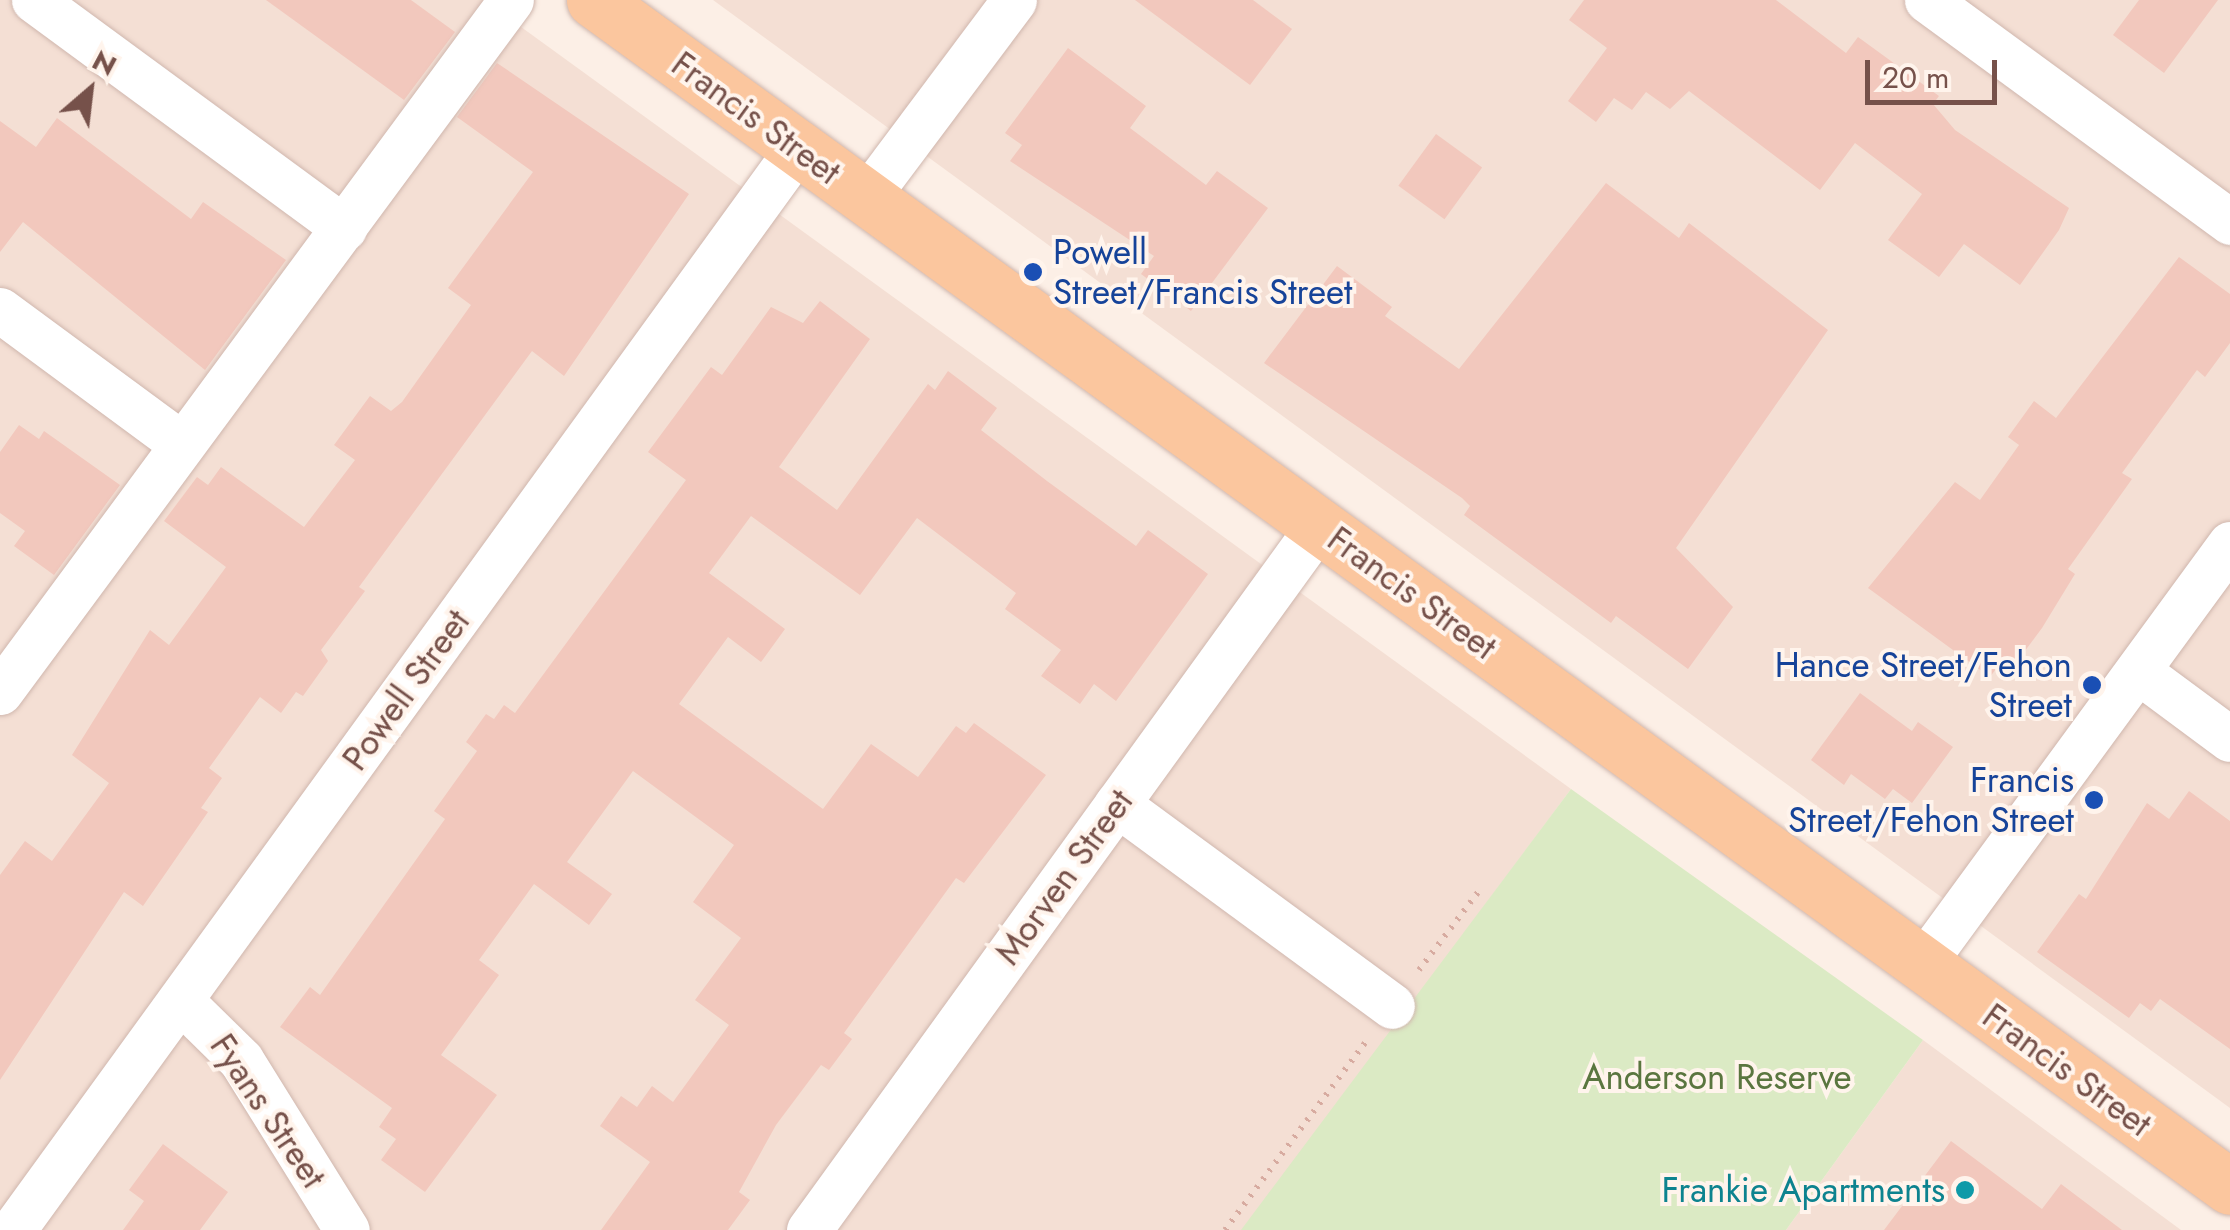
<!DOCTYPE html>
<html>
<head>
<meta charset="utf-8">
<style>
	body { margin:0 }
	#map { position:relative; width:2230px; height:1230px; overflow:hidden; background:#fcefe6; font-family:Jost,sans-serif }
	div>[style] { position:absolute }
	.residential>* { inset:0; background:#f4dfd4 }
	.green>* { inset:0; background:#dbeac4 }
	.building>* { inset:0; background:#f2c8bd; transform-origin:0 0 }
	.path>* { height:6px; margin-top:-3px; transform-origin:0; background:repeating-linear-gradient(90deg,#d7aba0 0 2.5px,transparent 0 10.5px) }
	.roads { filter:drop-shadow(0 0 2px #d0b7ae) drop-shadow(0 0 2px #d0b7ae) }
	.minor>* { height:45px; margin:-22.5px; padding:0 22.5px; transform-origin:22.5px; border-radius:22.5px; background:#fff }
	.major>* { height:55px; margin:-27.5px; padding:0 27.5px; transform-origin:27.5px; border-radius:27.5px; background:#fbc69e }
	.dots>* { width:28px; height:28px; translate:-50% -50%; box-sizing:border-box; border:5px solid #fff4ec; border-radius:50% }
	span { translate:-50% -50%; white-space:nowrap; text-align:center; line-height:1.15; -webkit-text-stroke:8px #fff4ec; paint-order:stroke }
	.street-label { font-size:35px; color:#76514a }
	.transit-label { font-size:35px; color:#164399 }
	.left { translate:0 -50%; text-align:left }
	.right { translate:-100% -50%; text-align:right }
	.park-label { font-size:35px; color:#5a763f }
	.culture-label { font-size:35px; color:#0d838f }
	.north { position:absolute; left:40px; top:40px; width:100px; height:100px; -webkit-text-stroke:8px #fff4ec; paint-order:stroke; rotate:28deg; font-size:28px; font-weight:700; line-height:40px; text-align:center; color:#76514a }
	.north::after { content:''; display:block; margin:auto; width:35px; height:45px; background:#76514a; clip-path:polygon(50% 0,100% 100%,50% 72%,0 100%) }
	.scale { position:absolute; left:1865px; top:60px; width:132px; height:45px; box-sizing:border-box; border:5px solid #76514a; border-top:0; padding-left:12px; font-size:30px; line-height:35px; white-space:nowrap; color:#76514a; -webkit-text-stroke:8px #fff4ec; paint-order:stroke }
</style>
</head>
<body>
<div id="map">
	<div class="residential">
		<div style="clip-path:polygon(0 0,484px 0,1571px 789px,1244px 1230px,0 1230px)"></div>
		<div style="clip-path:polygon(713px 0,2230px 0,2230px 1108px)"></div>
		<div style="clip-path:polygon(1923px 1040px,2181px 1230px,1786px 1230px)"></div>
	</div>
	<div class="green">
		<div style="clip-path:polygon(1571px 789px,1923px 1040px,1786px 1230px,1241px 1230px)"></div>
	</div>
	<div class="building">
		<div style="clip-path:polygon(266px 0,411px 0,455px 32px,404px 100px)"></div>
		<div style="clip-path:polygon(1135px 0,1253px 0,1292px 29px,1250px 85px)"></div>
		<div style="clip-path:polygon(1584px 0,1776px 0,1846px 53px,1858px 37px,1939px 96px,1933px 104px,1955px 130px,2069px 208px,2059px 230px,2020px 285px,1964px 244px,1939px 277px,1888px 240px,1922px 194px,1855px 143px,1820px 190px,1689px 91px,1670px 109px,1646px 92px,1632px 110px,1614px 98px,1596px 122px,1568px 101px,1607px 48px,1569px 20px)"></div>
		<div style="clip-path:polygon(2139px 0,2218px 0,2164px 73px,2113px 35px)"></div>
		<div style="clip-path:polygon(1068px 48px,1146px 106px,1130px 128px,1206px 185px,1217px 171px,1268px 208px,1191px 311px,1141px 274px,1154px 256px,1010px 161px,1022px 145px,1005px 133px)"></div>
		<div style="clip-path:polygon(497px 63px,689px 194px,564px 376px,532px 351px,359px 587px,365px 591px,321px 650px,328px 661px,303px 696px,296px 692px,281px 713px,260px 697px,209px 768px,222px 778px,201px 808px,208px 812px,143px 906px,124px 892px,0 1080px,0 875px,25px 841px,52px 861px,109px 783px,72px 755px,150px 630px,169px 645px,226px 567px,164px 521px,197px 477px,208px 485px,221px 467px,304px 527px,355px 460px,334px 445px,370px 396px,391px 411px,402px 402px,471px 305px,448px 288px,533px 172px,457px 117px)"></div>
		<div style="clip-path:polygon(57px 118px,191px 219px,203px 202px,286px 260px,205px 370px,23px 222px,0 252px,0 121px,36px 147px)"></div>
		<div style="left:1436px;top:134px;width:57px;height:64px;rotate:36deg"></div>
		<div style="clip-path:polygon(1606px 183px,1679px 238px,1689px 223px,1828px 330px,1676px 548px,1733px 607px,1688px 669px,1616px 616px,1611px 623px,1464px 515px,1470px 506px,1462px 498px,1264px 363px,1337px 266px,1392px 307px,1385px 316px,1459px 369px)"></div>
		<div style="clip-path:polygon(2179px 257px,2230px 294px,2230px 343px,2205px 377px,2197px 370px,2122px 473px,2132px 479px,2068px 569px,2075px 574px,2042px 628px,2013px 667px,2001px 662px,1990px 677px,1868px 588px,1955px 482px,1980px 500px,2019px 445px,2008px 437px,2034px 401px,2056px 418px)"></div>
		<div style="clip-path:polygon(820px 301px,870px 339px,779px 467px,837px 510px,928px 384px,935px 390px,948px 371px,997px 408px,981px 430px,1047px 481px,1136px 546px,1148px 530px,1208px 574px,1116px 701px,1094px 684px,1080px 704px,1041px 676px,1061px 650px,1005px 609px,1016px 593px,917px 518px,860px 595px,751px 516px,709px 573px,785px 629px,761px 662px,728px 637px,679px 704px,823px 809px,871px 744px,918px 777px,956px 726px,966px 733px,974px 723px,1046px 775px,964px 883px,956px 878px,844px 1033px,852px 1039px,829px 1070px,821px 1065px,776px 1125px,739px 1192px,750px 1200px,728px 1230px,601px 1230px,650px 1162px,600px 1126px,621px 1096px,637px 1107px,652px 1086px,673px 1102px,729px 1025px,695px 1000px,741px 938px,693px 902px,734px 845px,633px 771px,567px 862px,612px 894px,589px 925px,534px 884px,479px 960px,499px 975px,441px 1055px,497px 1095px,425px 1192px,381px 1160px,396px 1139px,379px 1127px,392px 1108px,280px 1027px,310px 987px,320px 995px,445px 819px,434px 811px,477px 751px,466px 742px,486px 714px,494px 719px,504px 705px,515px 713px,686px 480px,648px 452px,711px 367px,722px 375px,771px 307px,803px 323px)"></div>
		<div style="clip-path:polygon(19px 425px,39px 439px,44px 431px,120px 485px,54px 575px,14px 546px,25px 531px,0 513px,0 452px)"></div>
		<div style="clip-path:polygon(1860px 693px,1912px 731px,1918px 722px,1953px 747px,1912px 803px,1893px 789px,1885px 799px,1851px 774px,1844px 785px,1811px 760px)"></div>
		<div style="clip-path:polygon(2189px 791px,2230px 821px,2230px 1049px,2160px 999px,2151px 1011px,2140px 1003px,2129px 1018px,2037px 952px,2079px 894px,2086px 899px,2147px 803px,2169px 819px)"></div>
		<div style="clip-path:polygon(1951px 1141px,2042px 1209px,2061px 1184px,2122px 1230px,1884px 1230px)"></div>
		<div style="clip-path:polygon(163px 1144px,228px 1192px,200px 1230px,123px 1230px,144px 1201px,129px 1190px)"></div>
	</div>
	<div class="path">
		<div style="left:1419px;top:970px;width:99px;rotate:-52.8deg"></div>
		<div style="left:1225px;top:1230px;width:237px;rotate:-53.2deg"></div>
	</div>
	<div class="roads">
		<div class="minor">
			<div style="left:34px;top:0;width:385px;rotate:36.3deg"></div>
			<div style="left:1927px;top:0;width:376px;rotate:36.2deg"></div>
			<div style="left:866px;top:198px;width:247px;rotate:-53.2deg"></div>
			<div style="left:0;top:310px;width:226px;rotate:36.4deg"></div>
			<div style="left:2138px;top:671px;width:114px;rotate:36.5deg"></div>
			<div style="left:0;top:692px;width:860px;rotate:-53.56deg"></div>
			<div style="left:1117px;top:804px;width:341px;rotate:36.3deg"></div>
			<div style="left:1921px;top:966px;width:523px;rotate:-53.79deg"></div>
			<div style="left:181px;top:1001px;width:84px;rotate:44.5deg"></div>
			<div style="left:241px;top:1060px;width:200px;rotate:58.1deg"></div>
			<div style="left:13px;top:1230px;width:1337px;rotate:-54.04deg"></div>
			<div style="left:809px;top:1230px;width:870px;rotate:-54.12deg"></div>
		</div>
		<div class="major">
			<div style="left:594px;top:0;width:2021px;rotate:35.96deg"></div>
		</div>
	</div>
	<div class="dots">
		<div style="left:1033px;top:272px;background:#1a4fb4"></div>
		<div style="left:2092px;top:685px;background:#1a4fb4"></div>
		<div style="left:2094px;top:800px;background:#1a4fb4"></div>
		<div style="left:1965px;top:1190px;background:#0f9aa8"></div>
	</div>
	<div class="street-label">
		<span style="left:756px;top:118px;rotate:36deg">Francis Street</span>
		<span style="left:1412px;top:593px;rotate:36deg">Francis Street</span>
		<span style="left:406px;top:690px;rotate:-54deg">Powell Street</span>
		<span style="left:1064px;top:877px;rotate:-54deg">Morven Street</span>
		<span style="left:2067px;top:1070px;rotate:36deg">Francis Street</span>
		<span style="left:268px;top:1111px;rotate:56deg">Fyans Street</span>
	</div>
	<div class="transit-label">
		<span class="left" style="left:1053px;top:272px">Powell<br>Street/Francis Street</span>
		<span class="right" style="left:2072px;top:685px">Hance Street/Fehon<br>Street</span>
		<span class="right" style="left:2074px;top:800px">Francis<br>Street/Fehon Street</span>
	</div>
	<div class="park-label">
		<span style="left:1717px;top:1077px">Anderson Reserve</span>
	</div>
	<div class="culture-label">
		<span class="right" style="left:1945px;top:1190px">Frankie Apartments</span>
	</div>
	<div class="north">N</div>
	<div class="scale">20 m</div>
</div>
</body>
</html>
